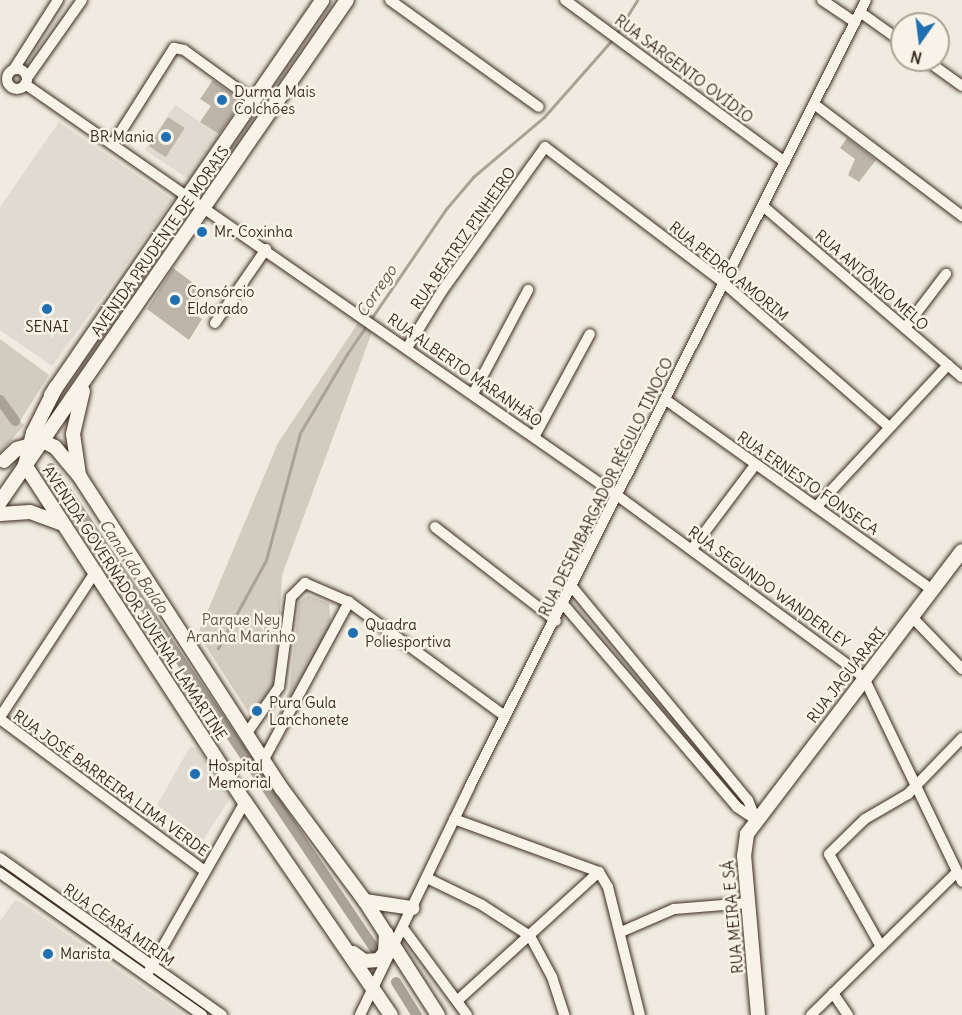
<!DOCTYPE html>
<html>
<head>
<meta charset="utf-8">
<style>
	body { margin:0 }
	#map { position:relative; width:962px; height:1015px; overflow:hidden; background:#efebe0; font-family:Delius,sans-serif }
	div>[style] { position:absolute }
	.built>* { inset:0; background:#e0dbd0; transform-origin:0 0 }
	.green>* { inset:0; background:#d1cbc0 }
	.stream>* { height:3px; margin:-1.5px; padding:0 1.5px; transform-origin:1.5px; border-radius:1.5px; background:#aaa296 }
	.canal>* { height:10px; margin:-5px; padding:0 5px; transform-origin:5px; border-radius:5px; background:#aaa296 }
	.building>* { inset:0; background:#bdb5aa; transform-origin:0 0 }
	.roads { filter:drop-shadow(0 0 2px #3b2a1e) drop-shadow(0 0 2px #3b2a1e) }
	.minor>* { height:10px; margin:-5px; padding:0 5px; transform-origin:5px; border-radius:5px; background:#f7f3e8 }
	.minor>.ring { margin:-5px; padding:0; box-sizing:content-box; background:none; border:10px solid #f7f3e8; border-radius:50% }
	.major>* { height:14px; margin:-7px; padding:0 7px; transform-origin:7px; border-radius:7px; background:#f7f3e8 }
	.dots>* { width:16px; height:16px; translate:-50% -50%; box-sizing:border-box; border:3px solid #f7f3e8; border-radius:50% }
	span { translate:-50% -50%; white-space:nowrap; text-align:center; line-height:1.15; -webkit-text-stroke:5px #f7f3e8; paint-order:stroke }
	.street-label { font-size:15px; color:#3b2a1e }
	.poi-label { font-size:15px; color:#3b2a1e }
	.left { translate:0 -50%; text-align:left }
	.right { translate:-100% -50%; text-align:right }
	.park-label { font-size:15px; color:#605246 }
	.water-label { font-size:16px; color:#625448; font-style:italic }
	.north { position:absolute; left:890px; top:12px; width:60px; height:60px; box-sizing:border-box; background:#f7f3e8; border:2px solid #aca397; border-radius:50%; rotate:194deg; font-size:16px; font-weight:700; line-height:24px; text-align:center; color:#3b2a1e }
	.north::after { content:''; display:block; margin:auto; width:21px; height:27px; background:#1f6fb2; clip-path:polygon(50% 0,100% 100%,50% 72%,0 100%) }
</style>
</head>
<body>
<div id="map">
	<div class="built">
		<div style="left:175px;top:105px;width:54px;height:54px;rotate:34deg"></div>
		<div style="clip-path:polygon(59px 122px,173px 200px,52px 366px,0 330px,0 207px)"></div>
		<div style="clip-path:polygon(190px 747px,197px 748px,231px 797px,203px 840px,157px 805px)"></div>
		<div style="clip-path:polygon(15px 900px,22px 903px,183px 1015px,0 1015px,0 921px)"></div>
	</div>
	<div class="green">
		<div style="clip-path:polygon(358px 323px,372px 332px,282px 575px,276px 682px,251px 716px,198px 634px,278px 443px)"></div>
		<div style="clip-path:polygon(0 339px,49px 375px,20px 421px,24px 425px,0 453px)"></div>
		<div style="clip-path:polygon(308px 595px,329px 603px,331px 627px,269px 734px,289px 691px,299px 602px)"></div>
	</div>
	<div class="stream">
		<div style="left:616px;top:34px;width:40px;rotate:-58deg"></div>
		<div style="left:218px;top:648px;width:100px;rotate:-61.4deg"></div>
		<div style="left:266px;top:560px;width:131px;rotate:-75deg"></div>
		<div style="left:300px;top:433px;width:92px;rotate:-59.3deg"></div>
		<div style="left:347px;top:354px;width:176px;rotate:-55.7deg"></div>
		<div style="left:446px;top:209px;width:42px;rotate:-49.8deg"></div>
		<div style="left:473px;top:177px;width:93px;rotate:-40.2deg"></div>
		<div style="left:544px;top:117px;width:103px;rotate:-48.6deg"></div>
	</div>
	<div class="canal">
		<div style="left:0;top:400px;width:26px;rotate:54deg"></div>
		<div style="left:51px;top:468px;width:579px;rotate:56.06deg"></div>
		<div style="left:396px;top:982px;width:39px;rotate:58deg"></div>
	</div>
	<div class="building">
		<div style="clip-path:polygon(213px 80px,242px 101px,219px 134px,200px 122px,211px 106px,200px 99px)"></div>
		<div style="left:168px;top:117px;width:20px;height:35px;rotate:33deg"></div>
		<div style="clip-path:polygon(847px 138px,876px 160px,859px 182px,848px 175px,855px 159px,840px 148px)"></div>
		<div style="clip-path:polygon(173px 268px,204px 291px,190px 311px,202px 319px,189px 340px,147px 309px)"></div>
	</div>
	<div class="roads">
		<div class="minor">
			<div style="left:390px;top:0;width:183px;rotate:35.7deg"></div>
			<div style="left:565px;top:0;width:273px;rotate:36.4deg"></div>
			<div style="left:822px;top:0;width:40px;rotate:34deg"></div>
			<div style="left:860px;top:12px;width:52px;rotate:35.5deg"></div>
			<div style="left:926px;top:60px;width:44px;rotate:35.8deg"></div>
			<div class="ring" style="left:7px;top:69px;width:10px;height:10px"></div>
			<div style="left:14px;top:69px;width:82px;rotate:-57.5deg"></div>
			<div style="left:27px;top:78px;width:95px;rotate:-54.8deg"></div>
			<div style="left:25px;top:84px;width:722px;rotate:34.79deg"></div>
			<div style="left:618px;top:496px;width:290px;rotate:36.3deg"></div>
			<div style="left:852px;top:668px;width:16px;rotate:40deg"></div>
			<div style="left:864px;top:678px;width:226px;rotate:64.3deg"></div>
			<div style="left:814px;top:104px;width:186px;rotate:37.1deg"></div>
			<div style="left:113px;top:144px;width:114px;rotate:-57.6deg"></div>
			<div style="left:174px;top:48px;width:10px;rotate:11deg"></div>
			<div style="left:184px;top:50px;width:85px;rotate:35.9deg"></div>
			<div style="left:763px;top:206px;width:262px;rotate:40.7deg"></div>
			<div style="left:215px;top:323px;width:90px;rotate:-55.4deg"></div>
			<div style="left:905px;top:328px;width:68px;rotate:-52.8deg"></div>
			<div style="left:407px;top:348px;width:67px;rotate:-58.4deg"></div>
			<div style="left:442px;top:291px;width:177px;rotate:-54.4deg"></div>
			<div style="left:545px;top:147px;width:225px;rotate:37.2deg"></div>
			<div style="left:724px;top:283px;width:218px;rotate:41.1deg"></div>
			<div style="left:473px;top:394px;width:118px;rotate:-62.1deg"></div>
			<div style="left:666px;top:400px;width:327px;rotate:35.5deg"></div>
			<div style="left:534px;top:437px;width:117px;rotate:-61.5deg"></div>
			<div style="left:816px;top:507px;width:194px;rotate:-47.1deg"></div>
			<div style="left:435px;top:527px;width:153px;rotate:37.8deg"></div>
			<div style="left:692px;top:549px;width:105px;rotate:-53.1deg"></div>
			<div style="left:573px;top:588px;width:275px;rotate:50.5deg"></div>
			<div style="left:748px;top:800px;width:22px;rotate:68deg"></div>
			<div style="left:564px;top:605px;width:266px;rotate:49.4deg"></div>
			<div style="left:737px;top:807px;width:23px;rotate:34deg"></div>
			<div style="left:912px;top:617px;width:72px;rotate:46.1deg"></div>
			<div style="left:0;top:717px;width:175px;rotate:-56.7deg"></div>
			<div style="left:0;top:719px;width:255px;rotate:36.6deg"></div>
			<div style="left:247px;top:733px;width:56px;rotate:-55.2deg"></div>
			<div style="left:279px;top:687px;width:91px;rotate:-82.4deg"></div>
			<div style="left:291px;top:597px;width:20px;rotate:-45deg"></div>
			<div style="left:305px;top:583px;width:48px;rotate:23.4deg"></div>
			<div style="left:349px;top:602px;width:193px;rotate:36.2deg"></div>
			<div style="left:264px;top:759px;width:179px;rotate:-61.6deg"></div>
			<div style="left:454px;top:819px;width:154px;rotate:20.1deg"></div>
			<div style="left:599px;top:872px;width:17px;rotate:59deg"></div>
			<div style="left:608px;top:887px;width:132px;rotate:76deg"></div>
			<div style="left:0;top:858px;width:272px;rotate:35.3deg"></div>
			<div style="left:0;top:873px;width:247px;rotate:35.1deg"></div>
			<div style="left:427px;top:878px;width:61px;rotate:26.1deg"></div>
			<div style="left:482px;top:905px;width:57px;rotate:32.9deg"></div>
			<div style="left:530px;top:936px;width:47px;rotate:61.8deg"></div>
			<div style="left:552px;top:977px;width:40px;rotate:72deg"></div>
			<div style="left:403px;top:928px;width:108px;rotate:53.7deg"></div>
			<div style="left:621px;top:932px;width:58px;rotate:-23.5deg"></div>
			<div style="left:674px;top:909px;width:74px;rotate:-4.6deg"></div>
			<div style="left:880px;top:945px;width:104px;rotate:-119.3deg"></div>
			<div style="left:829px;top:854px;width:50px;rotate:-44.2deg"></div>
			<div style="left:865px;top:819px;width:50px;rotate:-30.2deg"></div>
			<div style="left:908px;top:794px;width:78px;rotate:-46deg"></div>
			<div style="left:149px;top:971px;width:194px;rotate:-60.4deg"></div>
			<div style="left:833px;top:993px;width:27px;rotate:56deg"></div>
			<div style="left:457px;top:1001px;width:192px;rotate:-42.3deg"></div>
			<div style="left:360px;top:1015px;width:254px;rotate:-64.3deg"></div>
			<div style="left:470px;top:786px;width:880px;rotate:-63.26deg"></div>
			<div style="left:811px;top:1015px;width:204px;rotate:-44.4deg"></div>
		</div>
		<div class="major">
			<div style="left:56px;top:387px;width:51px;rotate:116.6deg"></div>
			<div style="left:33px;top:433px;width:33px;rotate:104deg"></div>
			<div style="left:25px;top:465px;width:402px;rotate:56.9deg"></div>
			<div style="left:245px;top:802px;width:258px;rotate:55.6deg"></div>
			<div style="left:51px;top:395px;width:479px;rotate:-55.5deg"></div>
			<div style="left:4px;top:461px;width:18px;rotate:-43deg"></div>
			<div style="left:17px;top:449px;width:27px;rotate:-17deg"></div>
			<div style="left:43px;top:441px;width:13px;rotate:27deg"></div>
			<div style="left:55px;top:447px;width:39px;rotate:50deg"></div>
			<div style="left:80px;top:477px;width:372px;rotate:57.1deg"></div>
			<div style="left:282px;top:789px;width:139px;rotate:53.5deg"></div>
			<div style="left:365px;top:901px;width:135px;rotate:57.4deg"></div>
			<div style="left:79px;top:475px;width:41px;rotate:-98.3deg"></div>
			<div style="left:73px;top:434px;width:44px;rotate:-76.9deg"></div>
			<div style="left:0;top:502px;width:610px;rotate:-55.35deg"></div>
			<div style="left:0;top:514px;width:30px;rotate:-4deg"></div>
			<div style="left:30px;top:512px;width:32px;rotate:20deg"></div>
			<div style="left:365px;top:901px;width:48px;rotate:8.5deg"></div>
			<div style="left:353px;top:953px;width:14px;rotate:36deg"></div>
			<div style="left:364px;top:961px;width:15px;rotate:-4deg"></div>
			<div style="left:379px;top:960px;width:10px;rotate:-53deg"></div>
			<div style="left:385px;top:952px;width:19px;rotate:-87deg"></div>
			<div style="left:758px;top:1015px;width:160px;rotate:-95deg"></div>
			<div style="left:744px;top:856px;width:22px;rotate:-82deg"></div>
			<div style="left:747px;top:834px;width:355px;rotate:-52.8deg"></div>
		</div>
	</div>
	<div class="dots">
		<div style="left:222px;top:100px;background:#1f6fb2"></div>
		<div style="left:166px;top:137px;background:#1f6fb2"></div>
		<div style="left:202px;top:232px;background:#1f6fb2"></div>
		<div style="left:175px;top:300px;background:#1f6fb2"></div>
		<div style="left:47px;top:309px;background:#1f6fb2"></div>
		<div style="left:353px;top:633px;background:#1f6fb2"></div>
		<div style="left:257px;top:711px;background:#1f6fb2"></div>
		<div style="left:195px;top:774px;background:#1f6fb2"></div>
		<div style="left:48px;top:954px;background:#1f6fb2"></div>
	</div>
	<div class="street-label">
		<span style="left:684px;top:69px;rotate:37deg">RUA SARGENTO OVÍDIO</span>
		<span style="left:463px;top:238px;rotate:-55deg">RUA BEATRIZ PINHEIRO</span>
		<span style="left:160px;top:241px;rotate:-55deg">AVENIDA PRUDENTE DE MORAIS</span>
		<span style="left:729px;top:271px;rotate:39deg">RUA PEDRO AMORIM</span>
		<span style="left:872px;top:280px;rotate:41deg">RUA ANTÔNIO MELO</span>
		<span style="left:465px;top:370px;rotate:35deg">RUA ALBERTO MARANHÃO</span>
		<span style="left:808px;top:483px;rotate:35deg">RUA ERNESTO FONSECA</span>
		<span style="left:606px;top:487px;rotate:-64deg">RUA DESEMBARGADOR RÉGULO TINOCO</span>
		<span style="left:769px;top:587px;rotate:36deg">RUA SEGUNDO WANDERLEY</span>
		<span style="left:135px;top:603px;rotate:57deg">AVENIDA GOVERNADOR JUVENAL LAMARTINE</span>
		<span style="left:846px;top:675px;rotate:-52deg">RUA JAGUARARI</span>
		<span style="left:111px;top:783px;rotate:36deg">RUA JOSÉ BARREIRA LIMA VERDE</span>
		<span style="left:733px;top:917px;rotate:-95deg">RUA MEIRA E SÁ</span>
		<span style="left:119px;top:925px;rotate:35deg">RUA CEARÁ MIRIM</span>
	</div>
	<div class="poi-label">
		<span class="left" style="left:234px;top:100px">Durma Mais<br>Colchões</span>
		<span class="right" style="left:154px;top:137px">BR Mania</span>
		<span class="left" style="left:214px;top:232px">Mr. Coxinha</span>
		<span class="left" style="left:187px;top:300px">Consórcio<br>Eldorado</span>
		<span style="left:47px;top:327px">SENAI</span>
		<span class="left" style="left:365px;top:633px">Quadra<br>Poliesportiva</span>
		<span class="left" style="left:269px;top:711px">Pura Gula<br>Lanchonete</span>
		<span class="left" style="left:208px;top:774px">Hospital<br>Memorial</span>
		<span class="left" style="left:60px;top:954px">Marista</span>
	</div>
	<div class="park-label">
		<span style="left:241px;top:628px">Parque Ney<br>Aranha Marinho</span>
	</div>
	<div class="water-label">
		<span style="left:376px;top:291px;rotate:-56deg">Corrego</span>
		<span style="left:134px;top:566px;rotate:56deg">Canal do Baldo</span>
	</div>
	<div class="north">N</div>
</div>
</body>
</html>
